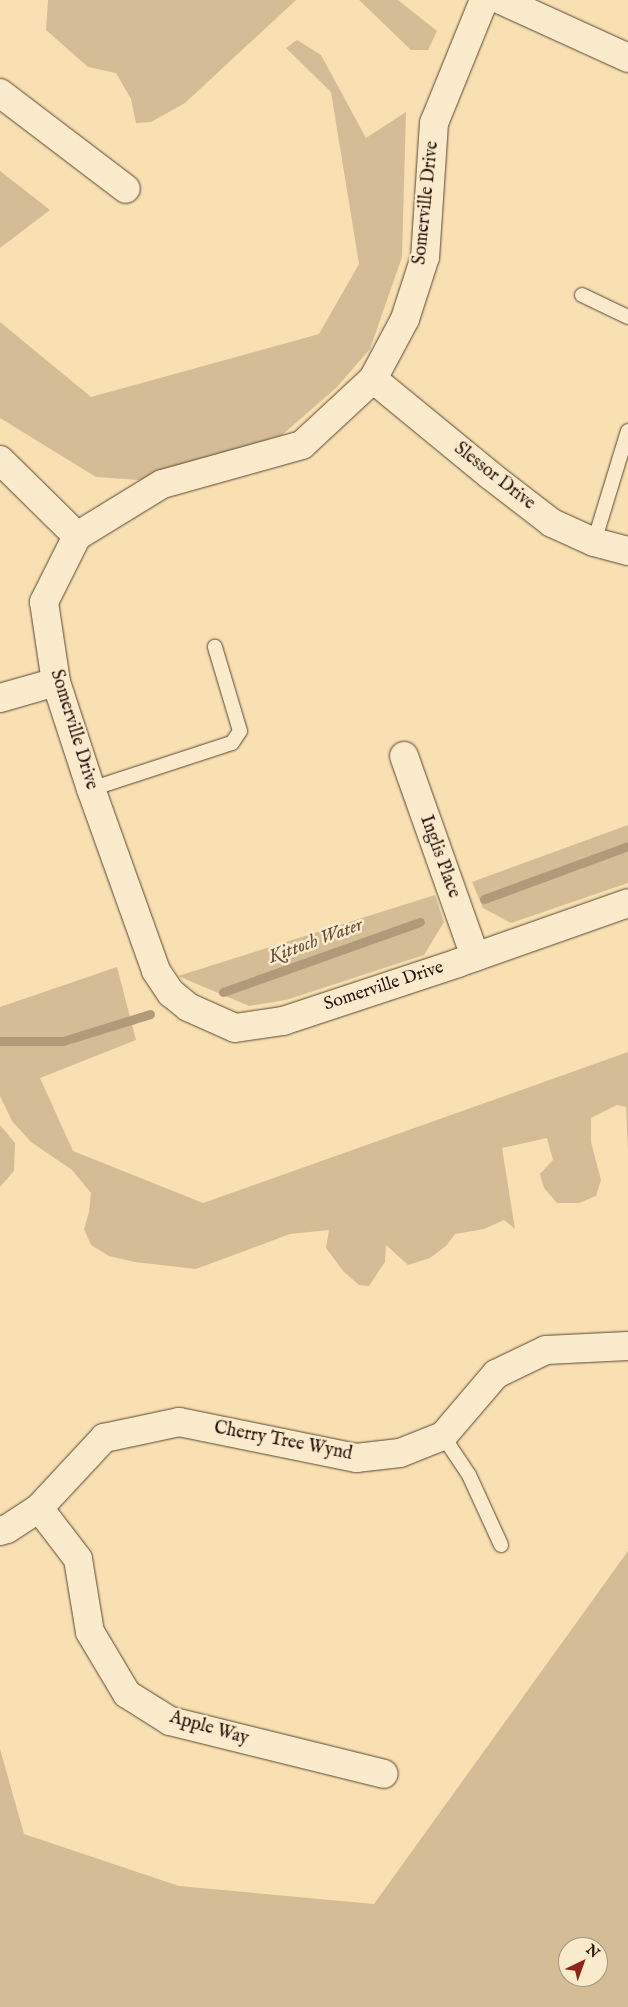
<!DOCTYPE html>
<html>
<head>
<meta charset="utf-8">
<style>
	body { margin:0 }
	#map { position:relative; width:628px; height:2007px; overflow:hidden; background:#f8e0b2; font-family:"IM FELL English",serif }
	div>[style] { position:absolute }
	.green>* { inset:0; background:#d4bd96 }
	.stream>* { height:9px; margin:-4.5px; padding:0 4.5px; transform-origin:4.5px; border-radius:4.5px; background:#b19a79 }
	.roads { filter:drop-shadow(0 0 1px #5a4635) drop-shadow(0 0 1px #5a4635) }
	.service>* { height:14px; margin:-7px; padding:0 7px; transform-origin:7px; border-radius:7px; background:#faebcd }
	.minor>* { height:28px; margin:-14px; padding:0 14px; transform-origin:14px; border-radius:14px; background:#faebcd }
	.tertiary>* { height:28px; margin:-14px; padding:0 14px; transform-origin:14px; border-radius:14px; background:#faebcd }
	span { translate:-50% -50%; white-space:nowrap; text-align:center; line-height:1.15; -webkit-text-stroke:5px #faebcd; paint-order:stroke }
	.street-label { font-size:18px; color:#26120b }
	.water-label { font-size:19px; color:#654f3c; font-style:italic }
	.north { position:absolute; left:558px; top:1937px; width:50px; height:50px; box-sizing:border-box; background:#faebcd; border:1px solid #a5947f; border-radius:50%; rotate:42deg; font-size:14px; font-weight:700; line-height:20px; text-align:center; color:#26120b }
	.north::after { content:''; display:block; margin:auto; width:18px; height:22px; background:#8f2418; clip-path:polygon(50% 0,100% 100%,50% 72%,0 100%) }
</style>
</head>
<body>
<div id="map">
	<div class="green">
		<div style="clip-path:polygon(48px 0,296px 0,185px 103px,151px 122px,136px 123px,131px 99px,116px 73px,88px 67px,46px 30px)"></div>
		<div style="clip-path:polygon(359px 0,398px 0,437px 31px,428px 50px,411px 50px)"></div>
		<div style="clip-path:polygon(297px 40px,321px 55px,366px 138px,406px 112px,402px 257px,370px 349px,336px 388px,282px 435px,139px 480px,96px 477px,0 418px,0 322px,91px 397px,319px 334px,359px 264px,331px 92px,286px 48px)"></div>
		<div style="clip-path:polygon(0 171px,50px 210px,0 248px)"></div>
		<div style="clip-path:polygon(628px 825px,628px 883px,511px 923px,483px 908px,472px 882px)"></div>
		<div style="clip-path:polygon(435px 895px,444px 922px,424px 955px,286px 1000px,249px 1006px,178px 976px)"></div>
		<div style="clip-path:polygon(117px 967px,136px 1040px,40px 1078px,73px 1151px,203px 1203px,628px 1052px,628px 1151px,626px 1107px,617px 1105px,591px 1118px,591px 1142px,601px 1180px,596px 1196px,579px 1203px,557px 1203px,544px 1188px,540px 1174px,553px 1160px,547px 1138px,502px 1148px,515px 1229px,504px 1220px,484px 1229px,455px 1234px,446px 1246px,430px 1258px,408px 1265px,386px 1245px,385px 1262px,369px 1286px,359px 1285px,344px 1272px,326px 1248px,329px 1230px,290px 1234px,196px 1269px,135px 1262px,109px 1256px,91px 1245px,84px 1229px,89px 1212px,91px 1193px,72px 1170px,31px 1142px,12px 1121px,0 1096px,0 1007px)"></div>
		<div style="clip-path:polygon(0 1125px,15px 1143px,14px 1171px,0 1187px)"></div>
		<div style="clip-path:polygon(evenodd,628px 1551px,628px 2007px,0 2007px,0 1749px,24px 1834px,179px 1886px,374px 1904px,628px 1551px,568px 1947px,598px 1947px,598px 1977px,568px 1977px,568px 1947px)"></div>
	</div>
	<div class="stream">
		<div style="left:484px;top:899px;width:153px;rotate:-20.2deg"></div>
		<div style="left:223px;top:992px;width:209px;rotate:-19.6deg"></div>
		<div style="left:0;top:1041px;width:63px"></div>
		<div style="left:63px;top:1041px;width:91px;rotate:-17.2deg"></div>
	</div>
	<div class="roads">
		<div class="service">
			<div style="left:582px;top:295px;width:51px;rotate:25.6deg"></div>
			<div style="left:594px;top:542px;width:116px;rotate:-73deg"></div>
			<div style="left:91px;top:789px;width:148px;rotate:-18.1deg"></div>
			<div style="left:232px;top:743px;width:14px;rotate:-56deg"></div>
			<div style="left:240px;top:731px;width:88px;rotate:-106.6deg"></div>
			<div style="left:443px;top:1436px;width:47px;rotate:56.3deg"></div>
			<div style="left:469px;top:1475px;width:77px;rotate:65.4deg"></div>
		</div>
		<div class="minor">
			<div style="left:484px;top:0;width:133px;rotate:112.1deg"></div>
			<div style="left:434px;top:123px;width:134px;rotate:93.8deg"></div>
			<div style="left:425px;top:257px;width:65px;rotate:107.9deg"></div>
			<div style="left:405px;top:319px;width:68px;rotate:118.1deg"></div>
			<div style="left:373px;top:379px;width:97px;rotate:137.1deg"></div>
			<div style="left:302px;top:445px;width:145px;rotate:164.4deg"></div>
			<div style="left:162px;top:484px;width:100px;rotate:148.5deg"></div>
			<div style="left:77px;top:536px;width:74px;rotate:116.6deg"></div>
			<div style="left:44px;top:602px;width:81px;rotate:81.5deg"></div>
			<div style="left:56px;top:682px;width:113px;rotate:71.9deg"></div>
			<div style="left:91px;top:789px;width:193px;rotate:70.3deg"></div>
			<div style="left:156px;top:971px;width:27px;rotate:56deg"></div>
			<div style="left:171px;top:993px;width:22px;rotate:39deg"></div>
			<div style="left:188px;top:1007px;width:51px;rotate:24.1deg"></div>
			<div style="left:235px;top:1028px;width:49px;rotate:-8.3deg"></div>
			<div style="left:283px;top:1021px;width:184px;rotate:-18.3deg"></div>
			<div style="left:458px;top:963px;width:180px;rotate:-19.4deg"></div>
			<div style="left:0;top:93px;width:158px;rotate:37.3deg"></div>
			<div style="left:373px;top:379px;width:153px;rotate:39.4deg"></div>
			<div style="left:491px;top:476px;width:77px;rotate:37.6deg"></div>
			<div style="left:552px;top:523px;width:46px;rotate:24.3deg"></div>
			<div style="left:594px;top:542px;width:35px;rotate:15deg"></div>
			<div style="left:0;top:460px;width:108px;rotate:44.6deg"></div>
			<div style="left:0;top:698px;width:58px;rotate:-15.9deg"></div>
			<div style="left:404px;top:756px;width:213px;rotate:70.5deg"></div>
			<div style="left:39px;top:1508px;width:64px;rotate:52.6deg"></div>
			<div style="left:78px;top:1559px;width:74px;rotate:80.7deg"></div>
			<div style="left:90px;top:1632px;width:72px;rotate:59.2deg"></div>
			<div style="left:127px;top:1694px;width:51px;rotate:32.1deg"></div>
			<div style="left:170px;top:1721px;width:220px;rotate:13.9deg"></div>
			<div style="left:0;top:1531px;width:7px;rotate:-16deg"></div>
			<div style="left:7px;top:1529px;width:38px;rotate:-33deg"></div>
			<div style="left:39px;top:1508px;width:96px;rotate:-47.1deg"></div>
			<div style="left:104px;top:1438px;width:77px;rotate:-12deg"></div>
			<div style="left:179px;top:1422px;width:181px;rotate:11.5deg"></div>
			<div style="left:356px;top:1458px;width:44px;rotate:-6.5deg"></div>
			<div style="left:400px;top:1453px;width:46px;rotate:-21.6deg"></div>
			<div style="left:443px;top:1436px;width:82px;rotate:-49.5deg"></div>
			<div style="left:496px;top:1374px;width:55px;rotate:-25.6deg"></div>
			<div style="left:546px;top:1350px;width:82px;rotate:-2.8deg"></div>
		</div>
		<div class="tertiary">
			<div style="left:501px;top:0;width:140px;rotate:24.5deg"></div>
		</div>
	</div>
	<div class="street-label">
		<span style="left:427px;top:203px;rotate:-84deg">Somerville Drive</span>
		<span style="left:494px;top:477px;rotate:38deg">Slessor Drive</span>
		<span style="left:73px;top:730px;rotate:73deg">Somerville Drive</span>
		<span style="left:439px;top:857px;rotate:70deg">Inglis Place</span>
		<span style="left:384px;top:987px;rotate:-18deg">Somerville Drive</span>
		<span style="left:283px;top:1442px;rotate:11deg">Cherry Tree Wynd</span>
		<span style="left:209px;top:1729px;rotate:16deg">Apple Way</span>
	</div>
	<div class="water-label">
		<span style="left:316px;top:942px;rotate:-20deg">Kittoch Water</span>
	</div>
	<div class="north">N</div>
</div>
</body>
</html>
